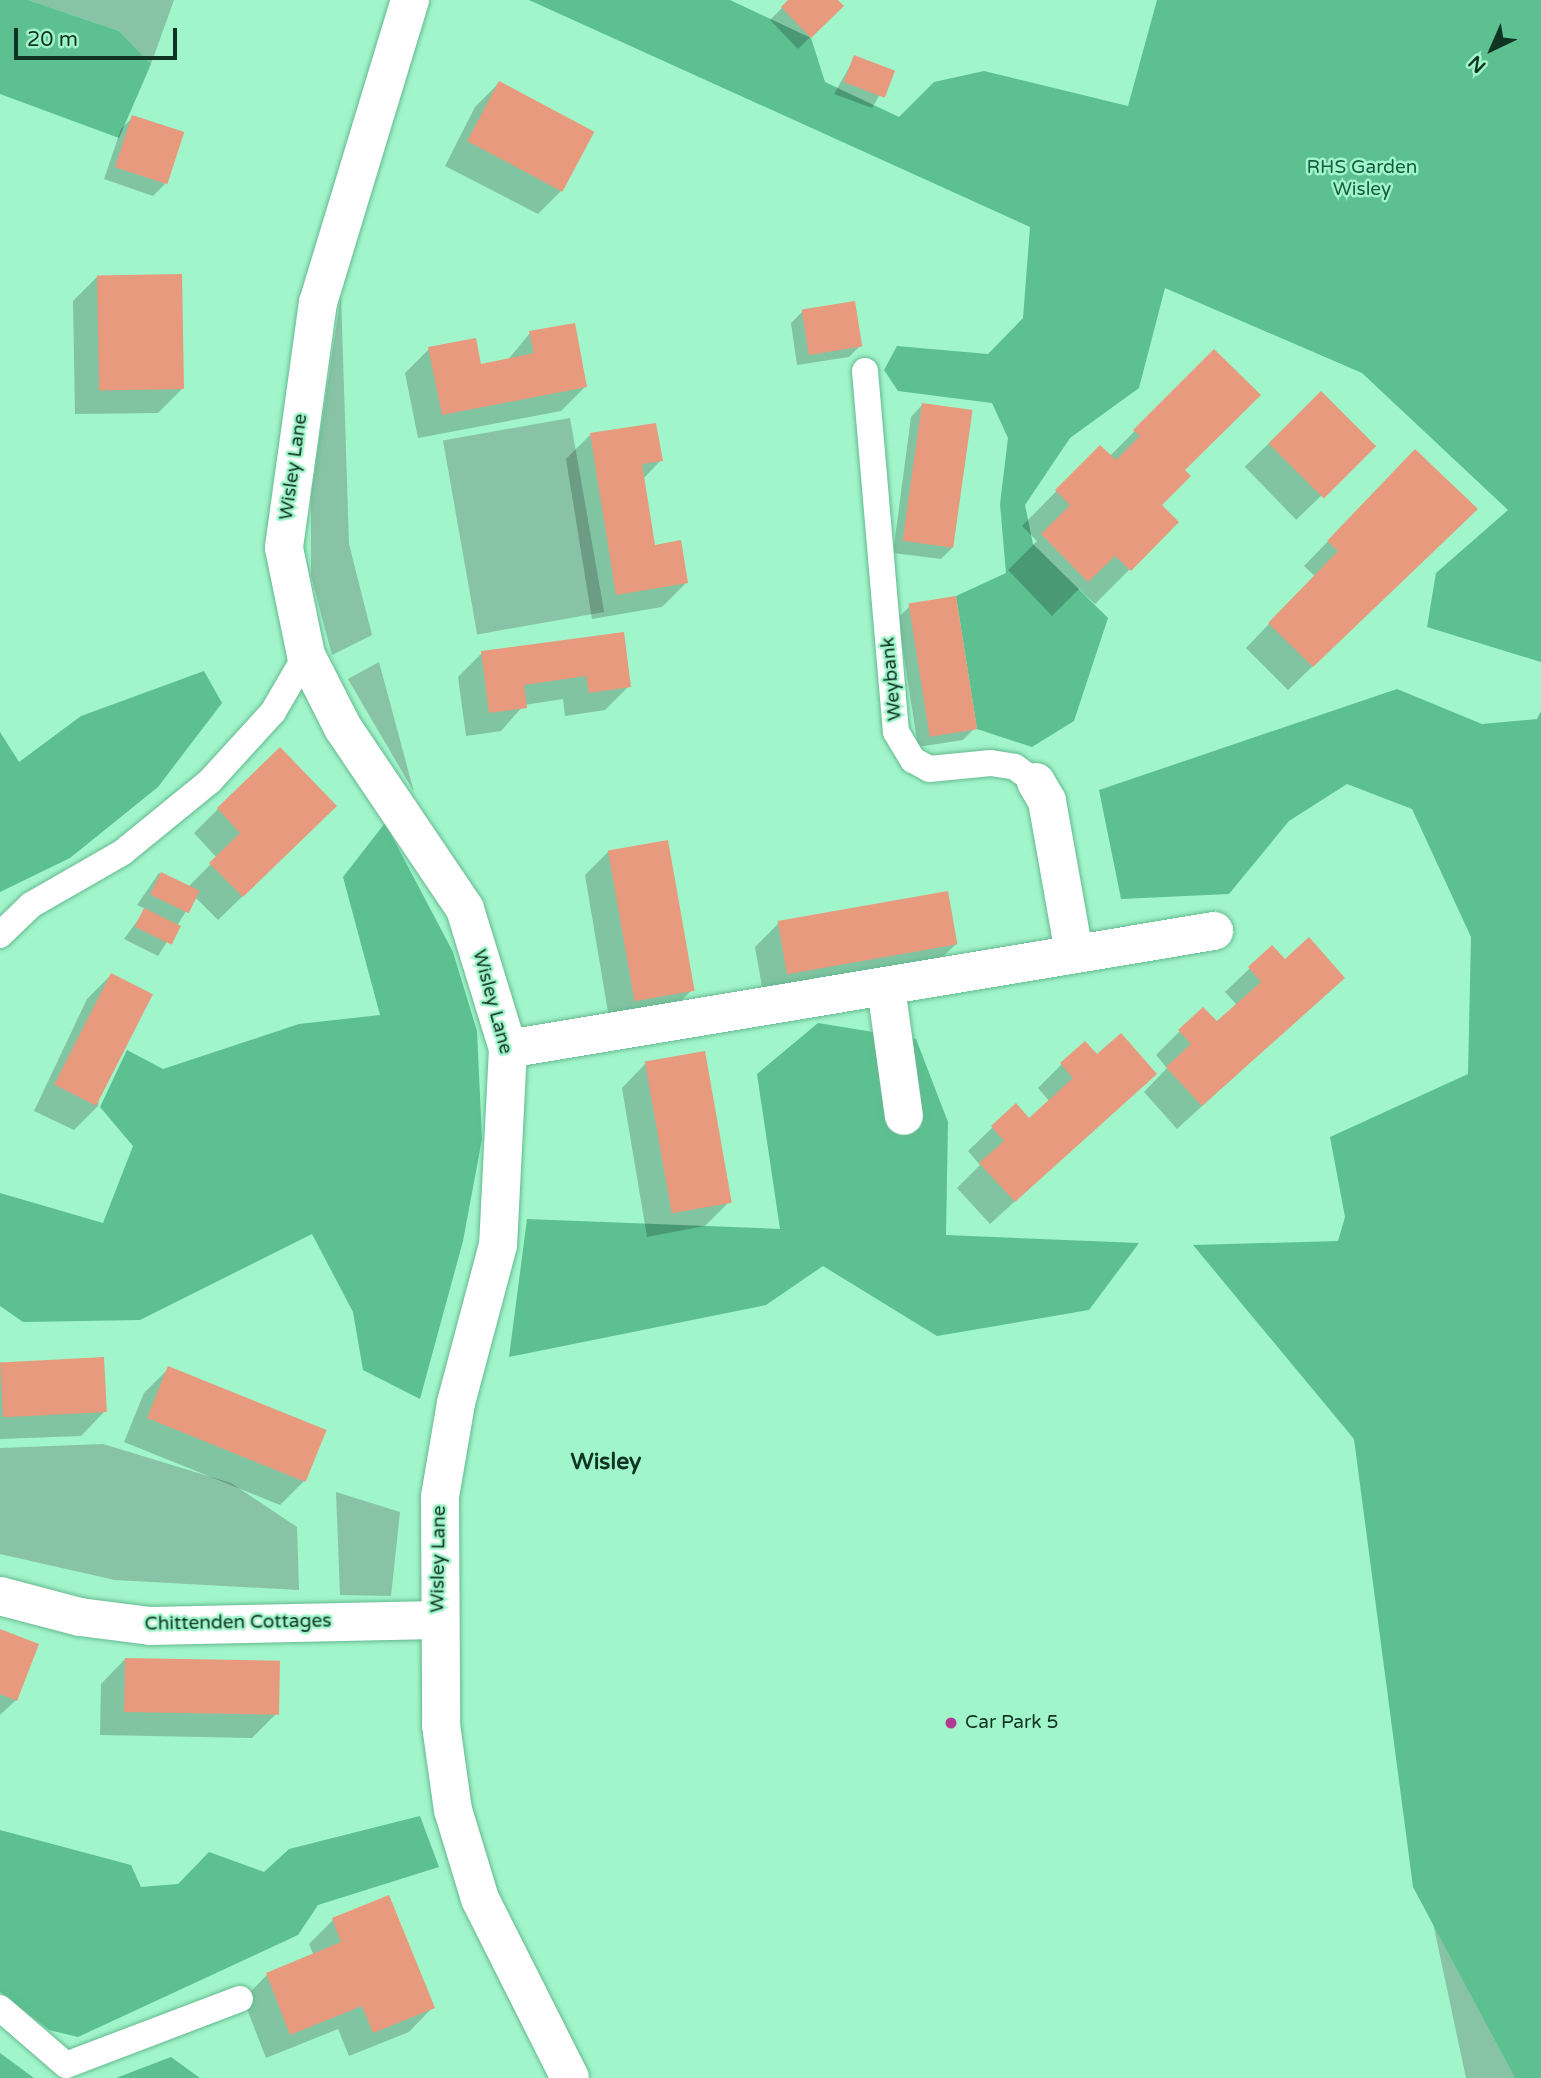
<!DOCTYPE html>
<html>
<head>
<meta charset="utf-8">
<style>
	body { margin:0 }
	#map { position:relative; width:1541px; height:2078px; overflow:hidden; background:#a1f5ca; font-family:"Varela Round",sans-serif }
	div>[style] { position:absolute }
	.green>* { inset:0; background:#87c3a4; transform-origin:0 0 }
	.forest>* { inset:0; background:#5cc091 }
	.shadow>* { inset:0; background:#0003; transform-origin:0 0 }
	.building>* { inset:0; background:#e79a7d; transform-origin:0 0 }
	.roads { filter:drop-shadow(0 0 2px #66b990) drop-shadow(0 0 2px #66b990) }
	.service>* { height:26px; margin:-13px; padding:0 13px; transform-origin:13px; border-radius:13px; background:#fff }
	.minor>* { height:38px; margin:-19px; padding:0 19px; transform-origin:19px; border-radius:19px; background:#fff }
	.dots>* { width:19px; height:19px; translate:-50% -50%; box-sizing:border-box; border:4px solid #a1f5ca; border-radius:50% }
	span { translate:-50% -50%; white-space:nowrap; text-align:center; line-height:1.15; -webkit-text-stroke:5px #a1f5ca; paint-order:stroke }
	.park-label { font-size:19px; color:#135f41 }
	.street-label { font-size:19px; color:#103424 }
	.poi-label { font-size:19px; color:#103424 }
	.left { translate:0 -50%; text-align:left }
	.quarter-label { font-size:23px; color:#103424; font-weight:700 }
	.north { position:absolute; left:1457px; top:14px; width:70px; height:70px; -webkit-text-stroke:5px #a1f5ca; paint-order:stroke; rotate:224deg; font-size:19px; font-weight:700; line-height:28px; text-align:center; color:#103424 }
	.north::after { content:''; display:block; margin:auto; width:24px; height:32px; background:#103424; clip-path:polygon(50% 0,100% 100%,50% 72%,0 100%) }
	.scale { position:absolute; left:14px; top:28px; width:163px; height:32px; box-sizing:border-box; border:4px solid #103424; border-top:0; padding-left:9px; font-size:21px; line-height:24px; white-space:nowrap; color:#103424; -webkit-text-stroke:5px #a1f5ca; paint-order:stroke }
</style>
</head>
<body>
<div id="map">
	<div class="green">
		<div style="clip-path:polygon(28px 0,174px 0,151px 64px,119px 31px)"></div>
		<div style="clip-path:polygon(341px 295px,349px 544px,372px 635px,332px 655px,311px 576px,311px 495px)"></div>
		<div style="left:570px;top:418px;width:197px;height:129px;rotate:80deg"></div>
		<div style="clip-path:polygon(379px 662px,414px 792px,348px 679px)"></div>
		<div style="clip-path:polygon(103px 1444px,231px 1483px,297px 1527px,299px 1590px,115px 1580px,0 1554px,0 1448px)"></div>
		<div style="clip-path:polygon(336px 1492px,400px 1512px,391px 1596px,340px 1595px)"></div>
		<div style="clip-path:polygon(1433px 1923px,1515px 2078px,1466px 2078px)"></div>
	</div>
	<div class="forest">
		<div style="clip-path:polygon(0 0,28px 0,119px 31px,151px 64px,119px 138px,0 94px)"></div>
		<div style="clip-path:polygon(529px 0,730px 0,811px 38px,825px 82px,899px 117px,934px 82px,984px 71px,1128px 106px,1157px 0,1541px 0,1541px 662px,1427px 627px,1436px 573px,1508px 510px,1362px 373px,1165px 288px,1139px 388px,1070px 438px,1025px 505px,1033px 544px,1108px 618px,1074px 721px,1032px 747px,977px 729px,956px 596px,1006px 573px,1000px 504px,1008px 438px,992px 403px,898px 391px,884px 370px,897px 346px,988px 354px,1023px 318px,1030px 227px)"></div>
		<div style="clip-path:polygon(204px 671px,222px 703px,158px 787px,70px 858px,0 892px,0 732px,19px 762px,81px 716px)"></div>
		<div style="clip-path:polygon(1397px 689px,1482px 724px,1537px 719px,1541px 711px,1541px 2078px,1515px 2078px,1413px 1887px,1354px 1439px,1193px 1245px,1338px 1241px,1345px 1217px,1330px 1137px,1468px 1074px,1471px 937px,1412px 809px,1347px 784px,1289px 821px,1229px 894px,1121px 899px,1099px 790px)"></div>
		<div style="clip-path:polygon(385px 823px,453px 952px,477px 1031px,482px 1139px,463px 1241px,420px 1399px,363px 1370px,353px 1312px,312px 1234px,140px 1320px,23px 1322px,0 1306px,0 1193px,103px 1223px,133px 1146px,100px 1107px,127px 1050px,163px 1069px,299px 1024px,380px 1015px,343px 877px)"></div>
		<div style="clip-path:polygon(818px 1023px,916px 1039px,948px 1122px,946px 1235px,1139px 1243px,1089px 1310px,937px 1336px,823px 1266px,766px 1305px,509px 1357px,527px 1219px,780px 1229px,757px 1074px)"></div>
		<div style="clip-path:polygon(420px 1816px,439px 1867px,318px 1905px,298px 1935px,78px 2037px,49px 2030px,0 1992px,0 1830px,131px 1865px,141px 1887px,178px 1884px,209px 1852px,264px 1872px,289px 1849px)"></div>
		<div style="clip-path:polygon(0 2053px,34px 2078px,0 2078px)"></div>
		<div style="clip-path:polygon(171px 2057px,200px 2078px,116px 2078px)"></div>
	</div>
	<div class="shadow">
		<div style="clip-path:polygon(790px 0,835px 0,842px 6px,798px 49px,770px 20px)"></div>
		<div style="clip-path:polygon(855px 57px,893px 72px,872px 108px,834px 94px)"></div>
		<div style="clip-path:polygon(499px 83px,562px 190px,538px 214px,445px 166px,475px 107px)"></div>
		<div style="clip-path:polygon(133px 117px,165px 184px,153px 196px,104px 179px,121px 129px)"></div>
		<div style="clip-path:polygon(97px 277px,182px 389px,158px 413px,75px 414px,73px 301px)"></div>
		<div style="clip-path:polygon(803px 311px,861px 345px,849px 357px,797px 365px,791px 323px)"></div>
		<div style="clip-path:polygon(530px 333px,585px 387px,561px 411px,418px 438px,405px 373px,429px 349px,480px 366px,507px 361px)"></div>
		<div style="clip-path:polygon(1214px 351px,1183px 470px,1160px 505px,1177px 522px,1095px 604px,1079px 589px,1052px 616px,1008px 570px,1037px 541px,1022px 526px,1100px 447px,1110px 456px)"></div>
		<div style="left:1321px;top:393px;width:74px;height:106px;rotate:46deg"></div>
		<div style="clip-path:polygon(922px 405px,953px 547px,941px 559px,893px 553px,911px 417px)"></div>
		<div style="clip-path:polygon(590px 435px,661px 460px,643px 479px,654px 547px,686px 583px,662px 607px,592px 619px,566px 459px)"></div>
		<div style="clip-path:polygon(1392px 475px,1451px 533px,1288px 690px,1246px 648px,1315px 576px,1304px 566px)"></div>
		<div style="clip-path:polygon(910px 606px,975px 728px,963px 740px,918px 747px,898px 618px)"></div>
		<div style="clip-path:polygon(622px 634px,629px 686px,605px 710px,565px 716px,563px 699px,524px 705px,501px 731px,466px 736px,458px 677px,482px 653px)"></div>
		<div style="clip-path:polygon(218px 809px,311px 830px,218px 920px,195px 897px,158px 956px,124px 939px,146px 909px,137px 905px,159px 873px,188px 887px,217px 858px,194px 833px)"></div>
		<div style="clip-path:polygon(609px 851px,692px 990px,668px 1014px,610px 1024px,585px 875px)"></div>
		<div style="clip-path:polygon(779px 923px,956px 944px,931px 968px,764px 998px,755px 947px)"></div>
		<div style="clip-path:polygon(1272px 947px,1284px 962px,1343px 977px,1177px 1129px,1144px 1092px,1167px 1068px,1156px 1055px,1180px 1031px,1216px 1024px,1237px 1005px,1225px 992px)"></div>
		<div style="clip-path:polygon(111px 975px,98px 1106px,74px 1130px,34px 1111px,87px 999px)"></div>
		<div style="clip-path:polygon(1097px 1057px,1155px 1073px,990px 1224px,957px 1188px,980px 1165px,968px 1151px,1016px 1105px,1029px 1120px,1050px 1102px,1038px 1088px,1062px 1064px)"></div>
		<div style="clip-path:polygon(646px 1063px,729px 1202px,705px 1226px,647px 1237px,622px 1088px)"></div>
		<div style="clip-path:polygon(0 1362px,105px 1411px,81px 1436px,0 1439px)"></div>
		<div style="clip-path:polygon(168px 1369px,324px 1432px,304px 1481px,280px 1505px,124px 1442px,144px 1393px)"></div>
		<div style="clip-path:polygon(0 1631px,16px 1700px,0 1715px)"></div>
		<div style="clip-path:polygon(125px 1659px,276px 1714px,252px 1738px,100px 1735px,101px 1684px)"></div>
		<div style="clip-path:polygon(333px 1920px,433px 2007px,409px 2032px,349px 2056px,338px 2029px,266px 2058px,243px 1999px,267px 1975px,314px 1956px,309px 1944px)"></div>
	</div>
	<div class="building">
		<div style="clip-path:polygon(788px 0,838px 0,844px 6px,811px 38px,781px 7px)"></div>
		<div style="left:854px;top:55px;width:44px;height:29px;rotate:21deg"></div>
		<div style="left:499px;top:81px;width:108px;height:68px;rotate:28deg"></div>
		<div style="left:132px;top:115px;width:55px;height:55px;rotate:18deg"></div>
		<div style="left:182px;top:274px;width:115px;height:85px;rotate:89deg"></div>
		<div style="left:855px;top:301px;width:46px;height:54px;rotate:81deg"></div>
		<div style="clip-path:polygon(575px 323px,587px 387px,442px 415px,428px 347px,476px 338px,481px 364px,534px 353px,529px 331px)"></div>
		<div style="clip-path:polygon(1214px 349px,1261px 395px,1185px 470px,1191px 476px,1162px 505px,1179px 522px,1131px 571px,1115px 556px,1088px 582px,1041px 534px,1070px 505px,1055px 490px,1100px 445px,1116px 460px,1140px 436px,1133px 430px)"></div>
		<div style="left:1321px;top:391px;width:78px;height:74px;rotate:45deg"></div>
		<div style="left:922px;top:403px;width:51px;height:139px;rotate:8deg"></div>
		<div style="clip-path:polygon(656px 423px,663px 461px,642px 464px,655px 545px,681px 540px,688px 583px,616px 595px,590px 433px)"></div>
		<div style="clip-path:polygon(1415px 449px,1478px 509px,1313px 667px,1268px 623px,1338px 551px,1327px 541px)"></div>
		<div style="left:956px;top:596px;width:135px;height:48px;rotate:81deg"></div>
		<div style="clip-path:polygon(624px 632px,631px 687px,589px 693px,586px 676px,524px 685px,527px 708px,489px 713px,481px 651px)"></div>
		<div style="clip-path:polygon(280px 747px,337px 806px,243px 897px,209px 863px,240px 833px,217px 808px)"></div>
		<div style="left:668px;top:840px;width:153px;height:61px;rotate:80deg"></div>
		<div style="left:161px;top:872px;width:43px;height:25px;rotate:26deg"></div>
		<div style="left:948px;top:891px;width:54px;height:173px;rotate:80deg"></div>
		<div style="left:144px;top:908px;width:41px;height:21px;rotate:26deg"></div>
		<div style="clip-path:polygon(1309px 937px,1345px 978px,1202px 1106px,1166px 1067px,1191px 1044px,1178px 1030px,1203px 1007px,1217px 1021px,1261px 982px,1248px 967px,1272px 945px,1285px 959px)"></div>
		<div style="left:111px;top:973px;width:47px;height:125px;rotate:27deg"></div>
		<div style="clip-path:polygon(1121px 1033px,1157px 1074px,1015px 1202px,979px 1163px,1004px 1141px,991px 1126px,1016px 1103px,1029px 1118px,1073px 1078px,1060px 1063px,1085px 1041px,1097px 1054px)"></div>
		<div style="left:705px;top:1051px;width:154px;height:61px;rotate:80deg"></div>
		<div style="left:104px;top:1357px;width:55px;height:104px;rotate:87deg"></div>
		<div style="left:168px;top:1366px;width:171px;height:56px;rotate:22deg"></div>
		<div style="clip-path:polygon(0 1629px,39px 1644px,17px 1701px,0 1694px)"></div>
		<div style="left:125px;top:1658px;width:155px;height:54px;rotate:1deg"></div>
		<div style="clip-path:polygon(389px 1895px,435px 2008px,373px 2033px,362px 2006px,290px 2035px,266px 1973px,341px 1942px,332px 1918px)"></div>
	</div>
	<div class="roads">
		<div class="service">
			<div style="left:865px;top:371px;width:362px;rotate:85.1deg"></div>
			<div style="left:896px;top:732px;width:33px;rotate:59deg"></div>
			<div style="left:913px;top:760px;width:18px;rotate:29deg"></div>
			<div style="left:929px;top:769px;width:62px;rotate:-5.5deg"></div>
			<div style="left:991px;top:763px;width:24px;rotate:9deg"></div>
			<div style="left:1015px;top:767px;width:26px;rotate:36deg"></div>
			<div style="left:0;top:935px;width:43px;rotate:-44.1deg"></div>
			<div style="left:31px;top:905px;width:106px;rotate:-29.9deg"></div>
			<div style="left:123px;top:852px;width:112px;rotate:-39.2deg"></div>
			<div style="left:210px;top:781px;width:93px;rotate:-47.6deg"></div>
			<div style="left:273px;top:712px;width:66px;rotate:-59.9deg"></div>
			<div style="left:0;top:2008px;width:87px;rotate:40.8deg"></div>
			<div style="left:66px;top:2065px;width:186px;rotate:-20.8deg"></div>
		</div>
		<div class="minor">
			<div style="left:410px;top:0;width:316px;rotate:106.9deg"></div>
			<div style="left:318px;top:302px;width:248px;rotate:97.9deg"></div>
			<div style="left:284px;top:548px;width:109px;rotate:78.4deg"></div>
			<div style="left:306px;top:655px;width:82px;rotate:63.1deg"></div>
			<div style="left:343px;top:728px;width:218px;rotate:56deg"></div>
			<div style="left:465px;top:909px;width:146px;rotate:72.9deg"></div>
			<div style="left:508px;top:1049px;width:196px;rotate:92.9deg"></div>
			<div style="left:498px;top:1245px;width:163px;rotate:104.9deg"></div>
			<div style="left:456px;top:1403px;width:95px;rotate:99.7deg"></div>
			<div style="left:440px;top:1497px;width:228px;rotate:89.7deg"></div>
			<div style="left:441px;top:1725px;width:86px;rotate:82deg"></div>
			<div style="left:453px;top:1810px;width:93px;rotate:73.1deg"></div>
			<div style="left:480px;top:1899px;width:200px;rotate:63.3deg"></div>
			<div style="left:1036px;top:782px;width:22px;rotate:60deg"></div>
			<div style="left:1047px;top:801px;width:154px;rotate:79.9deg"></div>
			<div style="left:886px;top:987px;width:130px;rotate:82.1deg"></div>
			<div style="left:508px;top:1049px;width:716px;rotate:-9.49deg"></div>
			<div style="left:0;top:1596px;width:83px;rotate:14.7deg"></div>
			<div style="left:80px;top:1617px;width:71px;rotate:7.3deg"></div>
			<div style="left:150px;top:1626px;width:288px;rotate:-1.2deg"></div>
		</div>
	</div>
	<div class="dots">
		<div style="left:951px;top:1723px;background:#b23a90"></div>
	</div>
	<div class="park-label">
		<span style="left:1362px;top:179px">RHS Garden<br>Wisley</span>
	</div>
	<div class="street-label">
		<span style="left:294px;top:467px;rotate:-82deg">Wisley Lane</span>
		<span style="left:892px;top:679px;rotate:-95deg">Weybank</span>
		<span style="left:492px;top:1002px;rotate:75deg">Wisley Lane</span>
		<span style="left:439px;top:1559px;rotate:-89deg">Wisley Lane</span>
		<span style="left:238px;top:1623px;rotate:-1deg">Chittenden Cottages</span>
	</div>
	<div class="poi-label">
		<span class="left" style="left:965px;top:1723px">Car Park 5</span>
	</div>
	<div class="quarter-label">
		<span style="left:606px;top:1462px">Wisley</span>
	</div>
	<div class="north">N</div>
	<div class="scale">20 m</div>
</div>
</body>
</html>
